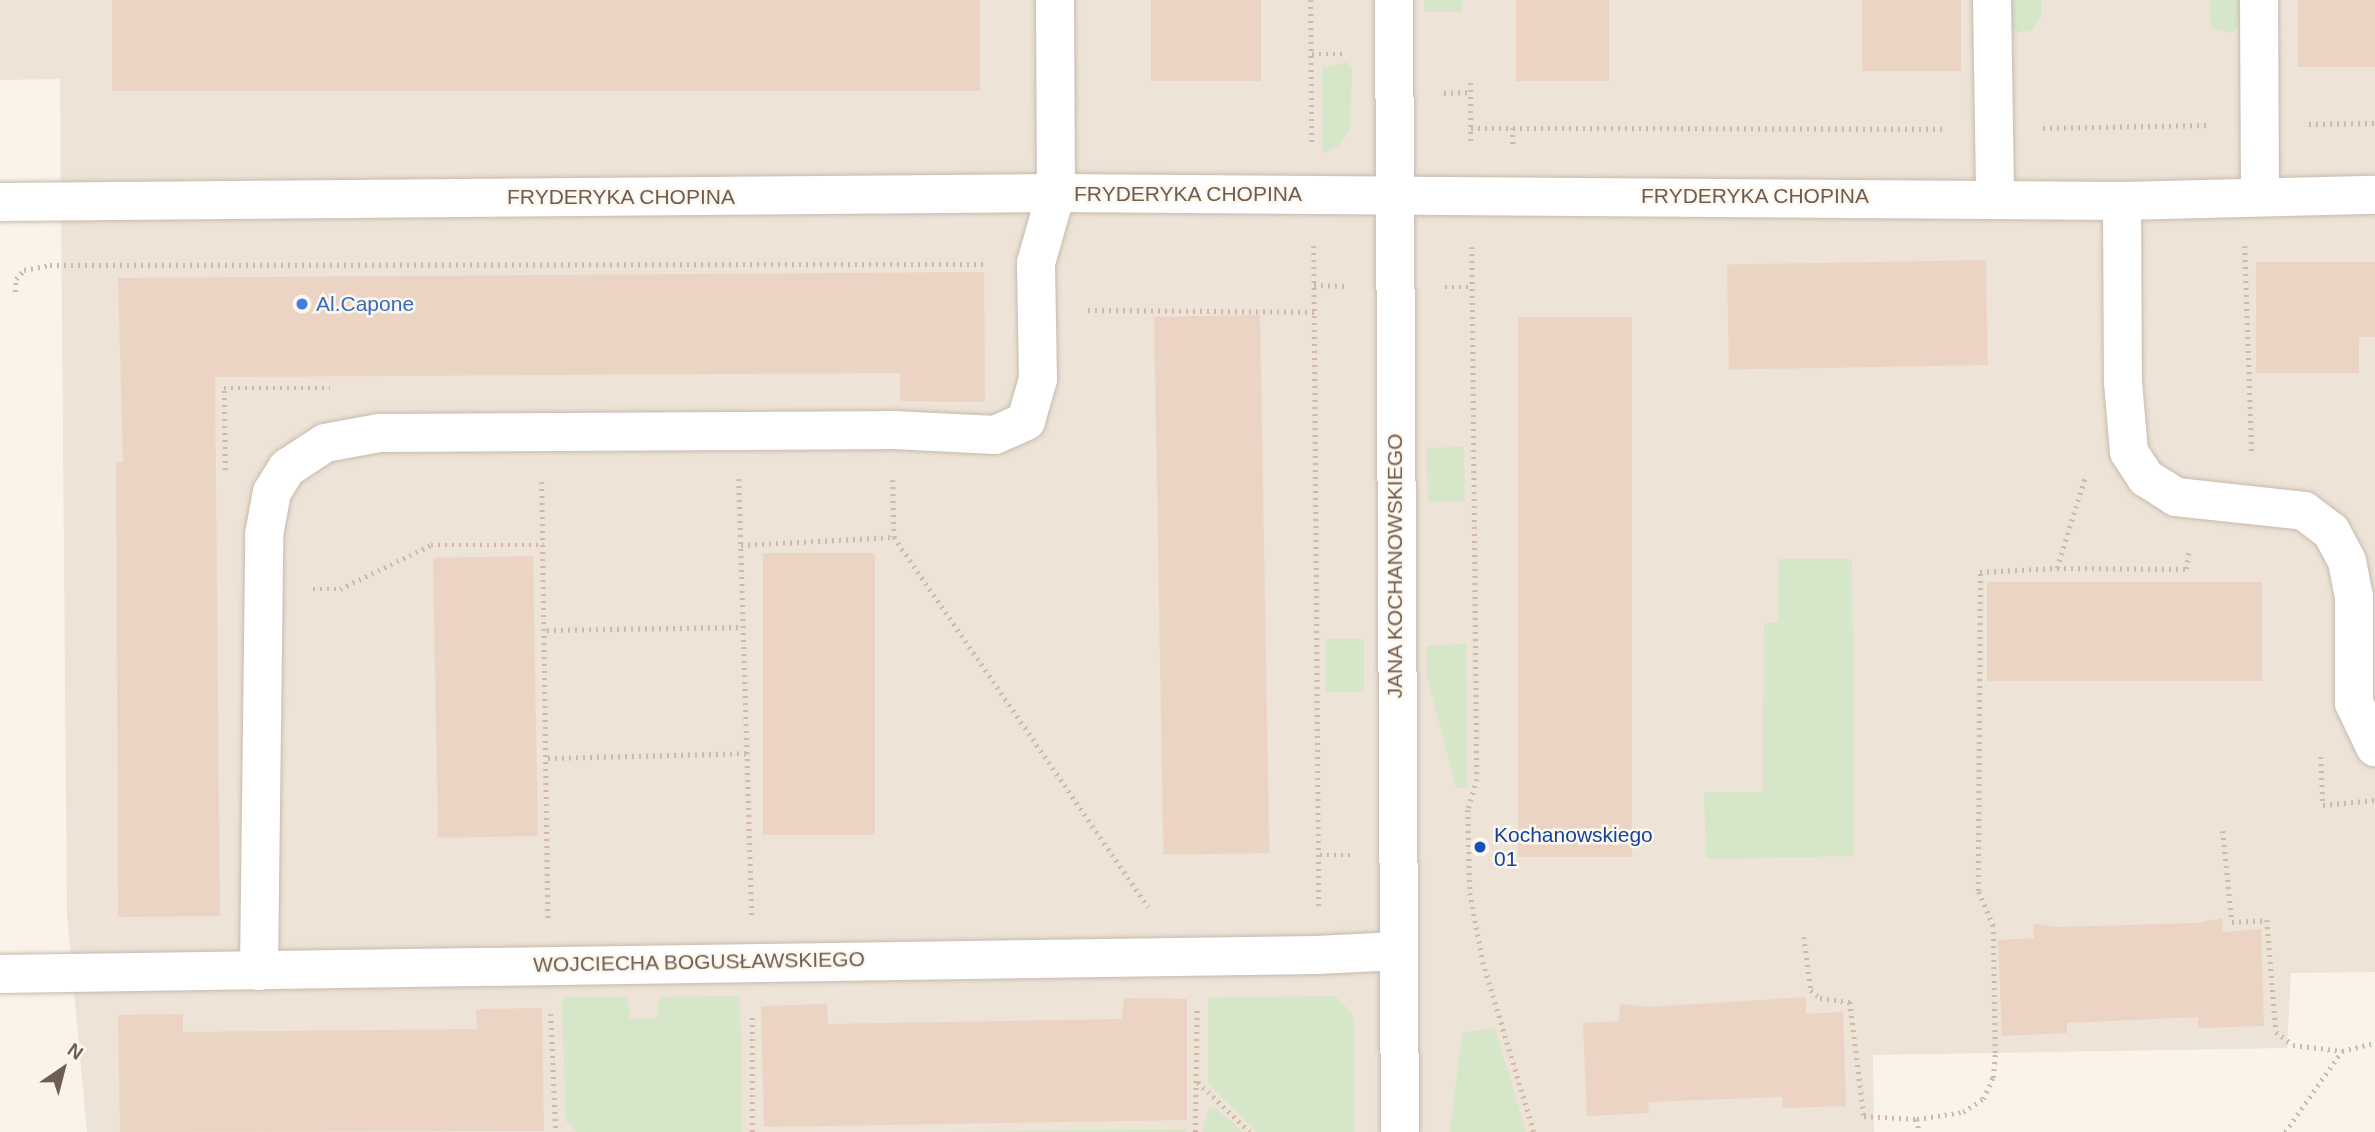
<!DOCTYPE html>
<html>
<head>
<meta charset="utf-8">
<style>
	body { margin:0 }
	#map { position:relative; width:2375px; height:1132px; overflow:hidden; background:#faf3e9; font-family:Helvetica,sans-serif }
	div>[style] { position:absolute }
	.residential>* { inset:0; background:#ede3d6 }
	.green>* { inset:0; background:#d5e6c9; transform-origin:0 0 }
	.building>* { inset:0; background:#ecd4c4; transform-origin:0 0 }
	.path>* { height:4.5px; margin-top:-2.25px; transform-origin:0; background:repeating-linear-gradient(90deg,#d1b8a7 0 2px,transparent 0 7px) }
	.roads { filter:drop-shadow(0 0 2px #c8baae) drop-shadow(0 0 2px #c8baae) }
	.street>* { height:38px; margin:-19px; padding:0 19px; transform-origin:19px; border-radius:19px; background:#fff }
	.dots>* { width:19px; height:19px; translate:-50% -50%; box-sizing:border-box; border:4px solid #fdf8ef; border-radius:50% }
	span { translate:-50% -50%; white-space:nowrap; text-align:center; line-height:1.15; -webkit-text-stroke:5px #fdf8ef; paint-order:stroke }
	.street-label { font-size:21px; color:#715c50 }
	.shop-label { font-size:21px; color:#366cbe }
	.left { translate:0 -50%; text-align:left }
	.transit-label { font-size:21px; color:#164399 }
	.north { position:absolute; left:28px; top:1034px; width:70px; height:70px; -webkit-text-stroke:5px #fdf8ef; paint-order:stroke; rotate:35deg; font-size:19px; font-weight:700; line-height:28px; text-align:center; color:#715c50 }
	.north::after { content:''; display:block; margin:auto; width:24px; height:32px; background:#715c50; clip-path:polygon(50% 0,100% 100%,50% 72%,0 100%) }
</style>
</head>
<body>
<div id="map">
	<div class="residential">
		<div style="clip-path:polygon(0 0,2375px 0,2375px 972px,2291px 973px,2287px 1048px,1873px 1055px,1874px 1132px,87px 1132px,67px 915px,60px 79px,0 80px)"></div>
	</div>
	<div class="green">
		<div style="left:1424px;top:0;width:38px;height:12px"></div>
		<div style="clip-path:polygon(2004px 0,2041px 0,2041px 17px,2031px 31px,2017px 32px,2008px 25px)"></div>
		<div style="clip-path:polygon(2209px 0,2243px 0,2240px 23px,2231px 33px,2211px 28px)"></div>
		<div style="clip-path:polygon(1346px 62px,1352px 68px,1350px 129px,1338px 146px,1323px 154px,1322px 68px)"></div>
		<div style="left:1464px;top:447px;width:54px;height:37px;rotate:89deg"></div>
		<div style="clip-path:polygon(1779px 559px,1852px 559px,1854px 856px,1706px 859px,1704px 792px,1763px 792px,1764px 623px,1778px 622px)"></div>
		<div style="left:1364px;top:639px;width:53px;height:38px;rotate:90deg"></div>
		<div style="clip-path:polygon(1466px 644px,1467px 788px,1456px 788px,1427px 675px,1427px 646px)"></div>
		<div style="clip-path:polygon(740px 996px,742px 1132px,577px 1132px,566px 1121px,562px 997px,627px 997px,630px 1019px,658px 1018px,659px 997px)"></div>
		<div style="clip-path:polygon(1335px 996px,1351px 1012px,1354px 1023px,1354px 1132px,1257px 1132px,1208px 1083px,1208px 998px)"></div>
		<div style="clip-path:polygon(1495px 1028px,1526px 1132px,1450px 1132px,1462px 1033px)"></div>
		<div style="clip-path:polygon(1216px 1108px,1242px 1132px,1202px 1132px,1209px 1109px)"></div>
		<div style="clip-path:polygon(1187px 1129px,1187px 1132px,950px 1132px)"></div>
	</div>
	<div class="building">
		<div style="left:112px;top:0;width:868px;height:91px"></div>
		<div style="left:1151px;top:0;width:110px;height:81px"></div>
		<div style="left:1516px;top:0;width:93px;height:81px"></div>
		<div style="left:1862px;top:0;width:99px;height:71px"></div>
		<div style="left:2298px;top:0;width:77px;height:67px"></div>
		<div style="left:1986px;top:260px;width:105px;height:259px;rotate:89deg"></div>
		<div style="clip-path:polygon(2256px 262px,2375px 262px,2375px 337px,2359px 337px,2359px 373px,2256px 373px)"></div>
		<div style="clip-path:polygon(984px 272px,985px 402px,900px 401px,900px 373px,215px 377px,220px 916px,118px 917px,116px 462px,123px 462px,118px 278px)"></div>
		<div style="left:1260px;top:315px;width:538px;height:106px;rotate:89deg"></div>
		<div style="left:1518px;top:317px;width:114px;height:540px"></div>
		<div style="left:875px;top:553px;width:282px;height:112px;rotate:90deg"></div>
		<div style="left:533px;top:556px;width:280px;height:100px;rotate:89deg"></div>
		<div style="left:2262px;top:582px;width:99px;height:275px;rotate:90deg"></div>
		<div style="clip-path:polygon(2222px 918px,2223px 932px,2261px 929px,2264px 1026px,2198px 1028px,2198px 1017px,2067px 1023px,2067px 1033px,2002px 1036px,1998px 940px,2034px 938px,2033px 924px,2060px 927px,2196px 923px)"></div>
		<div style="clip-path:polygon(1806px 997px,1806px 1014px,1843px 1012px,1846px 1106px,1783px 1108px,1782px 1097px,1649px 1102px,1648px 1113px,1587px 1116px,1583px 1023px,1619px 1021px,1620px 1004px,1648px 1007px)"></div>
		<div style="clip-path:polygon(1124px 998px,1187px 999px,1187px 1120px,764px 1127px,761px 1006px,827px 1004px,828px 1024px,1122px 1019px)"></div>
		<div style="clip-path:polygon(542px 1008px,544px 1131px,120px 1132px,118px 1015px,183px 1014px,183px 1032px,477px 1029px,476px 1009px)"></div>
	</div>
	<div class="path">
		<div style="left:1311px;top:0;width:146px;rotate:89.6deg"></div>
		<div style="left:1312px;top:54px;width:32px"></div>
		<div style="left:1471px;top:83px;width:62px;rotate:90deg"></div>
		<div style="left:1444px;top:93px;width:27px;rotate:-2deg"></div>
		<div style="left:2309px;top:124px;width:66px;rotate:-0.9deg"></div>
		<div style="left:1471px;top:128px;width:472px;rotate:0.1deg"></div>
		<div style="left:1513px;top:128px;width:20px;rotate:90deg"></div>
		<div style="left:2043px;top:128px;width:166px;rotate:-1deg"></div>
		<div style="left:1314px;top:246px;width:660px;rotate:89.57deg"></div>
		<div style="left:2245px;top:246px;width:209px;rotate:88.1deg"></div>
		<div style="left:1472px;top:247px;width:532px;rotate:89.46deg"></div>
		<div style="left:1477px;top:779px;width:32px;rotate:106deg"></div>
		<div style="left:1468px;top:810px;width:83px;rotate:88.6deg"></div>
		<div style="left:1470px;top:893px;width:70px;rotate:79.3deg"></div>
		<div style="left:1483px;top:962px;width:177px;rotate:73.3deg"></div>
		<div style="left:1314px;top:285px;width:31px;rotate:2deg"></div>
		<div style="left:1445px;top:287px;width:27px"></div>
		<div style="left:15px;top:292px;width:13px;rotate:-86deg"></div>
		<div style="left:16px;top:279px;width:12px;rotate:-48deg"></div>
		<div style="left:24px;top:270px;width:26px;rotate:-11deg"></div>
		<div style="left:50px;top:265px;width:936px;rotate:-0.06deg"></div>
		<div style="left:1088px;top:310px;width:227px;rotate:0.5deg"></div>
		<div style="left:225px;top:470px;width:82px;rotate:-90.7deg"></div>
		<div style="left:224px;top:388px;width:106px"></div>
		<div style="left:739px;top:479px;width:436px;rotate:88.3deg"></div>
		<div style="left:893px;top:480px;width:57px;rotate:89deg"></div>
		<div style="left:894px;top:537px;width:449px;rotate:55.5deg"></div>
		<div style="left:542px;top:482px;width:436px;rotate:89.2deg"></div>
		<div style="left:741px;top:545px;width:153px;rotate:-3deg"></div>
		<div style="left:2057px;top:568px;width:129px;rotate:0.4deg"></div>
		<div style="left:2186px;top:569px;width:20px;rotate:-81deg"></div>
		<div style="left:313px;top:589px;width:27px"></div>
		<div style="left:340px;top:589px;width:101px;rotate:-25.8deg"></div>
		<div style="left:431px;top:545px;width:113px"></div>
		<div style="left:547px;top:630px;width:196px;rotate:-0.9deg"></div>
		<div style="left:2321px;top:757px;width:48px;rotate:87.6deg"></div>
		<div style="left:2323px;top:805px;width:52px;rotate:-5.5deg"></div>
		<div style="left:548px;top:758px;width:199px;rotate:-1.4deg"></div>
		<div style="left:2223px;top:831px;width:91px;rotate:84.4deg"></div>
		<div style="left:2232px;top:922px;width:35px;rotate:-3deg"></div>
		<div style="left:2267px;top:920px;width:112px;rotate:85.4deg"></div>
		<div style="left:2276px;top:1032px;width:21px;rotate:37deg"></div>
		<div style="left:2293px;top:1045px;width:49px;rotate:7deg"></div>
		<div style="left:1320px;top:855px;width:30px"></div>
		<div style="left:1804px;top:937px;width:53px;rotate:82.5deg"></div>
		<div style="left:1811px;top:990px;width:12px;rotate:42deg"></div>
		<div style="left:1820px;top:998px;width:30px;rotate:8deg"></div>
		<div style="left:1850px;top:1002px;width:115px;rotate:83deg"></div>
		<div style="left:1864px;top:1116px;width:53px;rotate:3.2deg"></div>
		<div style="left:1917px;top:1119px;width:47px;rotate:-8.7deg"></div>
		<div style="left:1963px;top:1112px;width:24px;rotate:-33deg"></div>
		<div style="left:1983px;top:1099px;width:23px;rotate:-65deg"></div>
		<div style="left:1993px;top:1078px;width:25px;rotate:-85deg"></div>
		<div style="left:1995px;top:1053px;width:127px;rotate:-90.9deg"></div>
		<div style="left:1993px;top:926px;width:38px;rotate:-113deg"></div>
		<div style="left:1978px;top:891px;width:319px;rotate:-89.6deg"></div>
		<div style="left:1980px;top:572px;width:77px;rotate:-3deg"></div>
		<div style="left:2057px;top:568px;width:95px;rotate:-72.9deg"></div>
		<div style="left:551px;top:1014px;width:118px;rotate:87.6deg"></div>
		<div style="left:1198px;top:1082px;width:72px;rotate:43.9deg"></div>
		<div style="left:1917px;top:1119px;width:13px;rotate:81deg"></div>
		<div style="left:752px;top:1132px;width:118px;rotate:-90deg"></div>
		<div style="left:1195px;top:1132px;width:125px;rotate:-89.1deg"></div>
		<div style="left:2285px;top:1132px;width:99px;rotate:-54.9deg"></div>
		<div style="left:2342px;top:1051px;width:34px;rotate:-14deg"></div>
	</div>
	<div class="roads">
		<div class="street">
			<div style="left:1394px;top:0;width:1132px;rotate:89.7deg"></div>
			<div style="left:1992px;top:0;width:197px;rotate:89.1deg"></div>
			<div style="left:2259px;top:0;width:197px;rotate:89.7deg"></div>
			<div style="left:2122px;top:201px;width:181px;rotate:89.7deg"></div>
			<div style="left:2123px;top:382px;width:70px;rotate:85.1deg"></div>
			<div style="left:2129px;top:452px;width:31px;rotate:57deg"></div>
			<div style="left:2146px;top:478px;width:36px;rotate:32deg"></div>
			<div style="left:2176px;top:497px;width:129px;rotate:6.2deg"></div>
			<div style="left:2304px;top:511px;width:34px;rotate:37deg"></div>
			<div style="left:2331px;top:531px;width:34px;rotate:62deg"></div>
			<div style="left:2347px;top:561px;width:36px;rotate:79deg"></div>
			<div style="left:2354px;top:596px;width:107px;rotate:90deg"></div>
			<div style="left:2354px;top:703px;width:49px;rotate:64.5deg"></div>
			<div style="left:0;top:202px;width:1056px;rotate:-0.49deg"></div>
			<div style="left:1056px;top:193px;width:1066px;rotate:0.43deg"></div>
			<div style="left:2122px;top:201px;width:253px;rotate:-1.4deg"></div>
			<div style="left:259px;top:971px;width:436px;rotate:-89.3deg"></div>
			<div style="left:264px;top:535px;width:44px;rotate:-79.5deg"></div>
			<div style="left:272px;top:492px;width:28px;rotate:-58deg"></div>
			<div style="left:287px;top:468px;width:45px;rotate:-33.3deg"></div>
			<div style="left:325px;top:443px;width:55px;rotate:-10.5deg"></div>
			<div style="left:379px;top:433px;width:514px;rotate:-0.33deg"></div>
			<div style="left:893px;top:430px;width:102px;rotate:2.8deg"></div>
			<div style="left:995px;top:435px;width:34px;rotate:-24deg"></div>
			<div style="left:1026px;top:421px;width:44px;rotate:-74.1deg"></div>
			<div style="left:1038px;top:379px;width:116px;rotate:-91deg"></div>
			<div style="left:1036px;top:263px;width:73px;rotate:-74.1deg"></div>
			<div style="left:1056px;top:193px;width:193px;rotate:-90.3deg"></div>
			<div style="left:0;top:974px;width:1317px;rotate:-0.83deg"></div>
			<div style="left:1317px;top:955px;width:81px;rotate:-2.8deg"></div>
		</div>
	</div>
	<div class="dots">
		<div style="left:302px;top:304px;background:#3f7fe0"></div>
		<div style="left:1480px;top:847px;background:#1a4fb4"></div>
	</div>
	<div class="street-label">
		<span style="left:1188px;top:194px">FRYDERYKA CHOPINA</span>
		<span style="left:1755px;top:196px">FRYDERYKA CHOPINA</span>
		<span style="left:621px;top:197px">FRYDERYKA CHOPINA</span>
		<span style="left:1395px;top:566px;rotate:-90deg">JANA KOCHANOWSKIEGO</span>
		<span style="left:699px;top:962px;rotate:-1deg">WOJCIECHA BOGUSŁAWSKIEGO</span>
	</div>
	<div class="shop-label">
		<span class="left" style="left:316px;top:304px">Al.Capone</span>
	</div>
	<div class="transit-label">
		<span class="left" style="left:1494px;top:847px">Kochanowskiego<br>01</span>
	</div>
	<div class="north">N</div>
</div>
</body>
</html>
